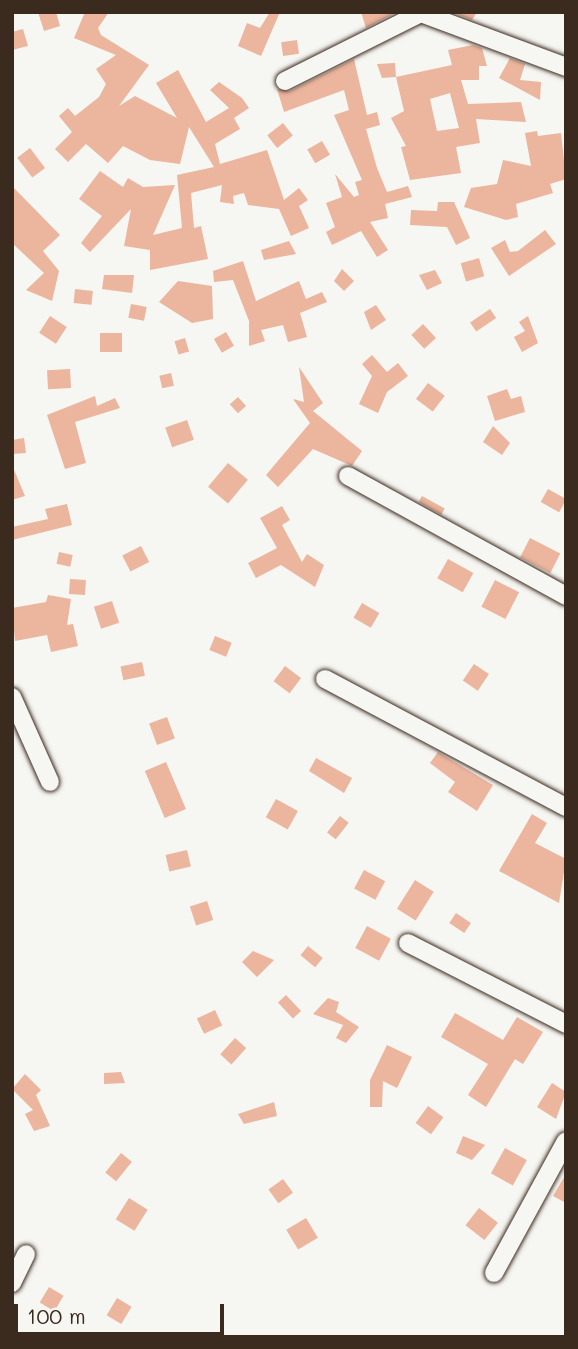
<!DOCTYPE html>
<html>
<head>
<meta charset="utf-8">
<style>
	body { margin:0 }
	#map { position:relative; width:578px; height:1349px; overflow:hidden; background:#f6f6f2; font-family:Mali,sans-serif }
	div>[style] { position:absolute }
	.building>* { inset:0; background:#ebb59e; transform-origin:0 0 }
	.roads { filter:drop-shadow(0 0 2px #3b2a1e) drop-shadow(0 0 2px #3b2a1e) }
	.minor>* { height:18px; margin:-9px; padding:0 9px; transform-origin:9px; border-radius:9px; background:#f6f6f2 }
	span { translate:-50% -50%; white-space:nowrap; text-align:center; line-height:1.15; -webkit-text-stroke:6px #f6f6f2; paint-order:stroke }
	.frame { position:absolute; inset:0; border:14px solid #3b2a1e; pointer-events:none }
	.scale { position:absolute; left:14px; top:1304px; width:210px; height:32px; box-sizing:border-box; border:4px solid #3b2a1e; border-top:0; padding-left:9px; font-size:21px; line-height:24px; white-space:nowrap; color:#3b2a1e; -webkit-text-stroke:5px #f6f6f2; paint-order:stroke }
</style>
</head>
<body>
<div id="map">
	<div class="building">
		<div style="clip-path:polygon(38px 12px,56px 12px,60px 26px,44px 31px)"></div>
		<div style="clip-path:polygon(85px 12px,109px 12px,98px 28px,101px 35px,149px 65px,119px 106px,135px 96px,177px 118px,156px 83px,178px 70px,206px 122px,229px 108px,210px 90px,219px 82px,242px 98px,249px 108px,234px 118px,240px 129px,215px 144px,220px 164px,267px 150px,284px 200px,299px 188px,308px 200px,299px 206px,309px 228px,291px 236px,279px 209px,248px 205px,244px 193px,233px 196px,234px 204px,220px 202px,222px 185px,191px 193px,194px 228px,201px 226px,208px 259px,150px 270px,150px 250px,124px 246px,131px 209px,90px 252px,81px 243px,102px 216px,79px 199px,100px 171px,123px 187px,128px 178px,143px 187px,175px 185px,153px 235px,182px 228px,177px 175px,214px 167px,189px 127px,180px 164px,150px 160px,123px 146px,108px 163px,86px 144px,68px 162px,55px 149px,72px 132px,59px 116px,68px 108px,75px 116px,99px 97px,106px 84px,96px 69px,116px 55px,74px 38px)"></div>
		<div style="clip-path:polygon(270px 12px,280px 12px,261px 56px,238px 46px,247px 23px,260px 28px)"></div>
		<div style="clip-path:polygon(361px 12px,397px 12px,366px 28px)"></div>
		<div style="clip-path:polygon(452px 12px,477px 12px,472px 20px)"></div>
		<div style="clip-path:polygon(23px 29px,28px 46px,12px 50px,12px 32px)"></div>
		<div style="left:297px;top:40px;width:14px;height:16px;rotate:82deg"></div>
		<div style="clip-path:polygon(evenodd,473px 45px,482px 48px,487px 66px,479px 66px,479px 80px,461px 80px,468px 104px,521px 102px,526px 122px,476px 119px,480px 143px,456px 147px,461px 173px,410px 180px,401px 147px,406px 146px,391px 118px,404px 111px,396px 77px,452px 65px,448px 50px,473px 45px,450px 93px,459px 128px,437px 131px,430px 99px,450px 93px)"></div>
		<div style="clip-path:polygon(510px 58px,525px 64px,520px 80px,541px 82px,540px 100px,499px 78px)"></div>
		<div style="clip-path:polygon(354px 59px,367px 115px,377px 112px,380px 125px,366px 129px,377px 168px,387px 192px,408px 186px,412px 197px,385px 204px,388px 218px,370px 222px,388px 250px,377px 257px,361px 231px,332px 245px,326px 232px,335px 227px,326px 203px,342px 197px,335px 174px,354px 197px,359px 195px,355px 182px,362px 180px,334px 115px,349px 110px,344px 90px,284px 112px,277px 89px,290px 91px)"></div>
		<div style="clip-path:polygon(395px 63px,396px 77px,382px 78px,377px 64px)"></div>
		<div style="left:283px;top:123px;width:16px;height:20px;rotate:52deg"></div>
		<div style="clip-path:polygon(537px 131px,538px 136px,561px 133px,566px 179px,550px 184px,553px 193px,516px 204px,518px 217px,506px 220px,464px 207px,471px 188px,497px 184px,503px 160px,531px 166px,525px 133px)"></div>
		<div style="left:322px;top:141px;width:16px;height:17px;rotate:60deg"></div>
		<div style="left:30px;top:148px;width:25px;height:16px;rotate:53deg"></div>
		<div style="clip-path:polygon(12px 186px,60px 235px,43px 251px,59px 271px,52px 301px,26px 290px,44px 273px,12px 243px)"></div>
		<div style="clip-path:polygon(438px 202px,454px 202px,470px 238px,456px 245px,447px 227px,410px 225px,411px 210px,437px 211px)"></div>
		<div style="clip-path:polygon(545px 230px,556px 244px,509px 276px,491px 248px,505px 240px,510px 252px,518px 251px)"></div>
		<div style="clip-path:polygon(289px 241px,296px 254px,264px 260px,261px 250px)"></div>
		<div style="left:479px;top:258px;width:19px;height:19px;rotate:74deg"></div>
		<div style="clip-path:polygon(243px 261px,256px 301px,250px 304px,299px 281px,306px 299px,322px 292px,327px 302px,300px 313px,307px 337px,288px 342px,283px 325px,261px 330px,265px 341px,249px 346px,249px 321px,233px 280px,214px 282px,213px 271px)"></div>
		<div style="clip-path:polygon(342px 269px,354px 281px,344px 291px,334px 281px)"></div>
		<div style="clip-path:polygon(435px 270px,442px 283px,427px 290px,419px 275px)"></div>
		<div style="clip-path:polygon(104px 275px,134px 275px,132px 293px,102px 289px)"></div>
		<div style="clip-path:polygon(178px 281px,212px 286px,213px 319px,192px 323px,159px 302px)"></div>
		<div style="left:75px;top:289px;width:18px;height:14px;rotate:6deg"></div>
		<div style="left:131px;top:304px;width:16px;height:14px;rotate:11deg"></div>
		<div style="clip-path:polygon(376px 305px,386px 320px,371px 330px,364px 312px)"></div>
		<div style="left:490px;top:309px;width:11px;height:24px;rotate:56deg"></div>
		<div style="left:50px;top:316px;width:20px;height:20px;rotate:33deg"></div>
		<div style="clip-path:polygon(528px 316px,538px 343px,522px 352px,514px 337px,525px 331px,519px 322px)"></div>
		<div style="left:423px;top:324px;width:19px;height:16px;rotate:47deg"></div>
		<div style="left:226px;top:332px;width:16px;height:14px;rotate:60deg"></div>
		<div style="left:100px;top:333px;width:22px;height:19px"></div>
		<div style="left:185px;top:338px;width:14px;height:11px;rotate:73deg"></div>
		<div style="clip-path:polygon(372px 355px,387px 372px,398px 363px,408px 376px,387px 392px,378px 413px,359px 404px,372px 376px,362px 364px)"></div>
		<div style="clip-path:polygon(299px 367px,323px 403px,313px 411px,362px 451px,352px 466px,313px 449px,278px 487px,266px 475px,310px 423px,293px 399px,304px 402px)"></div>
		<div style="left:70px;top:369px;width:19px;height:23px;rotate:87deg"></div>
		<div style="left:171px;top:373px;width:13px;height:12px;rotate:77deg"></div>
		<div style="left:428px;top:383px;width:21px;height:20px;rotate:37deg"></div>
		<div style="clip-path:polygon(507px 389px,511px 399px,521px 396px,525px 412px,495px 421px,487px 396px)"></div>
		<div style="clip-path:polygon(95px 396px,97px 406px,115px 398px,120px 408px,75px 422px,86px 463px,65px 469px,47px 415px)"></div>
		<div style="left:238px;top:397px;width:12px;height:11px;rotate:48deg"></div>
		<div style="left:187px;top:420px;width:21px;height:23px;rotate:71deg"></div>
		<div style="clip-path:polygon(493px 426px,510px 443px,502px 455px,483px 442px)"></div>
		<div style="clip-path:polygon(24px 438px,26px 453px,12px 454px,12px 440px)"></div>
		<div style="left:228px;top:463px;width:26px;height:31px;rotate:40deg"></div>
		<div style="clip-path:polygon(12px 465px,25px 496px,12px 500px)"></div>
		<div style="left:548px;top:489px;width:21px;height:15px;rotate:29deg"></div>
		<div style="left:422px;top:496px;width:26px;height:7px;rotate:29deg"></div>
		<div style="clip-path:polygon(67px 504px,72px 525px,12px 540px,12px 527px,48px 519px,45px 509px)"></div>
		<div style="clip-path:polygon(282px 506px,290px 520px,282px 525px,302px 562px,307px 554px,324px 565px,315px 587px,281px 565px,256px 578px,248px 563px,277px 548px,260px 518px)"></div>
		<div style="left:530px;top:538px;width:34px;height:22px;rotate:27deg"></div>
		<div style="left:141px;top:546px;width:18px;height:21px;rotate:63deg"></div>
		<div style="left:59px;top:552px;width:14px;height:12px;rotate:12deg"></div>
		<div style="left:448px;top:559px;width:29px;height:22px;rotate:29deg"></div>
		<div style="left:70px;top:579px;width:16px;height:15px;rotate:4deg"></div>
		<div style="left:495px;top:580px;width:27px;height:30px;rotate:27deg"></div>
		<div style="clip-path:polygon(48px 595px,71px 599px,67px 625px,73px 624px,78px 646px,51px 652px,47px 635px,15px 641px,12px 608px,46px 602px)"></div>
		<div style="left:112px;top:601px;width:23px;height:19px;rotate:72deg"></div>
		<div style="left:362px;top:603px;width:20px;height:17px;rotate:30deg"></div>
		<div style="left:215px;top:636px;width:18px;height:15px;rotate:22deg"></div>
		<div style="left:142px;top:662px;width:14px;height:22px;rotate:78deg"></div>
		<div style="left:474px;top:664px;width:18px;height:20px;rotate:34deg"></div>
		<div style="left:285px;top:666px;width:20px;height:19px;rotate:37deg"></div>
		<div style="left:167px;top:717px;width:23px;height:19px;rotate:70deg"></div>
		<div style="clip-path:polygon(438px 752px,493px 785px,477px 811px,448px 792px,455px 782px,430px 763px)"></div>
		<div style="clip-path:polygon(316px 758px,352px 778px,344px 793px,309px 771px)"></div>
		<div style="left:166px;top:762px;width:51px;height:23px;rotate:67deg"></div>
		<div style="left:276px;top:799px;width:25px;height:21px;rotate:29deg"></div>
		<div style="clip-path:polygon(532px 814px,547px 823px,535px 843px,566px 859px,559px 903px,499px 871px)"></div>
		<div style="left:340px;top:816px;width:11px;height:21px;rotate:38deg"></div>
		<div style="left:187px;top:850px;width:17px;height:22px;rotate:77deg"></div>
		<div style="left:364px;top:870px;width:24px;height:21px;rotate:28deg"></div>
		<div style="left:415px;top:880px;width:22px;height:34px;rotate:32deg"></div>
		<div style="left:207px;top:901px;width:20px;height:18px;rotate:72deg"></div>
		<div style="left:456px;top:913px;width:18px;height:12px;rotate:34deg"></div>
		<div style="left:367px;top:926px;width:27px;height:25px;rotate:28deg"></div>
		<div style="left:308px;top:946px;width:19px;height:12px;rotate:39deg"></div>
		<div style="clip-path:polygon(253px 951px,274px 960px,257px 977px,242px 962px)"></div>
		<div style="left:286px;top:995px;width:22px;height:11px;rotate:47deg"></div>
		<div style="clip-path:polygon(328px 998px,339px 1002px,336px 1012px,359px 1027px,346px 1043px,336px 1038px,343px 1025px,313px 1014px)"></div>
		<div style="left:215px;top:1010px;width:17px;height:20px;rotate:65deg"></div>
		<div style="clip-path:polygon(455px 1013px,503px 1040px,517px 1017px,543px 1032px,523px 1064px,515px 1059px,486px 1107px,468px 1095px,488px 1064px,441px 1037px)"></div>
		<div style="left:235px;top:1038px;width:15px;height:22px;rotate:42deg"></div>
		<div style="clip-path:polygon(387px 1045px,412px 1057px,397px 1088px,383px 1081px,382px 1107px,370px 1107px,370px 1080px)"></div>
		<div style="clip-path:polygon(121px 1072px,125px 1083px,104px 1084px,104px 1073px)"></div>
		<div style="clip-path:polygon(25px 1074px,41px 1090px,36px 1095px,50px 1126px,34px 1131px,25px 1114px,33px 1110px,12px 1089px)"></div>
		<div style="clip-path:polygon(552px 1083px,566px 1092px,556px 1119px,537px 1107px)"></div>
		<div style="clip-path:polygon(274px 1102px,277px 1116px,244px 1124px,238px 1114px)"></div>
		<div style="left:428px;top:1106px;width:19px;height:21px;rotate:36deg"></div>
		<div style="clip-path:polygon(463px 1136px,485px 1145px,472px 1160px,456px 1153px)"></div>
		<div style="left:505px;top:1148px;width:25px;height:29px;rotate:29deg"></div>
		<div style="left:121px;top:1153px;width:14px;height:25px;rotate:39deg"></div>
		<div style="clip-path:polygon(566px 1174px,566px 1203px,553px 1196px)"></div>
		<div style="left:283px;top:1179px;width:17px;height:18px;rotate:54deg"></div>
		<div style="left:129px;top:1198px;width:22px;height:25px;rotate:32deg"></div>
		<div style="left:479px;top:1208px;width:24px;height:22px;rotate:38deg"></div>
		<div style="left:306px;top:1218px;width:23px;height:23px;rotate:59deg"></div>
		<div style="left:49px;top:1287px;width:17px;height:18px;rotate:31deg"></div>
		<div style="left:117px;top:1298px;width:17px;height:20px;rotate:31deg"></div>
	</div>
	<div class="roads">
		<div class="minor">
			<div style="left:285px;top:81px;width:152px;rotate:-26.6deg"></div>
			<div style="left:421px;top:13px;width:155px;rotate:20.4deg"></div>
			<div style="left:348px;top:476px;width:249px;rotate:28.8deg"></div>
			<div style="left:325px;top:679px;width:273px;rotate:28deg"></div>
			<div style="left:12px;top:697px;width:93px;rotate:65.9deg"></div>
			<div style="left:408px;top:943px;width:178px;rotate:27.1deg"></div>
			<div style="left:494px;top:1273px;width:150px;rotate:-61.4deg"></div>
			<div style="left:12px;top:1283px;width:32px;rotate:-64deg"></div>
		</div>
	</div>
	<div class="frame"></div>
	<div class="scale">100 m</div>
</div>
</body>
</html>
